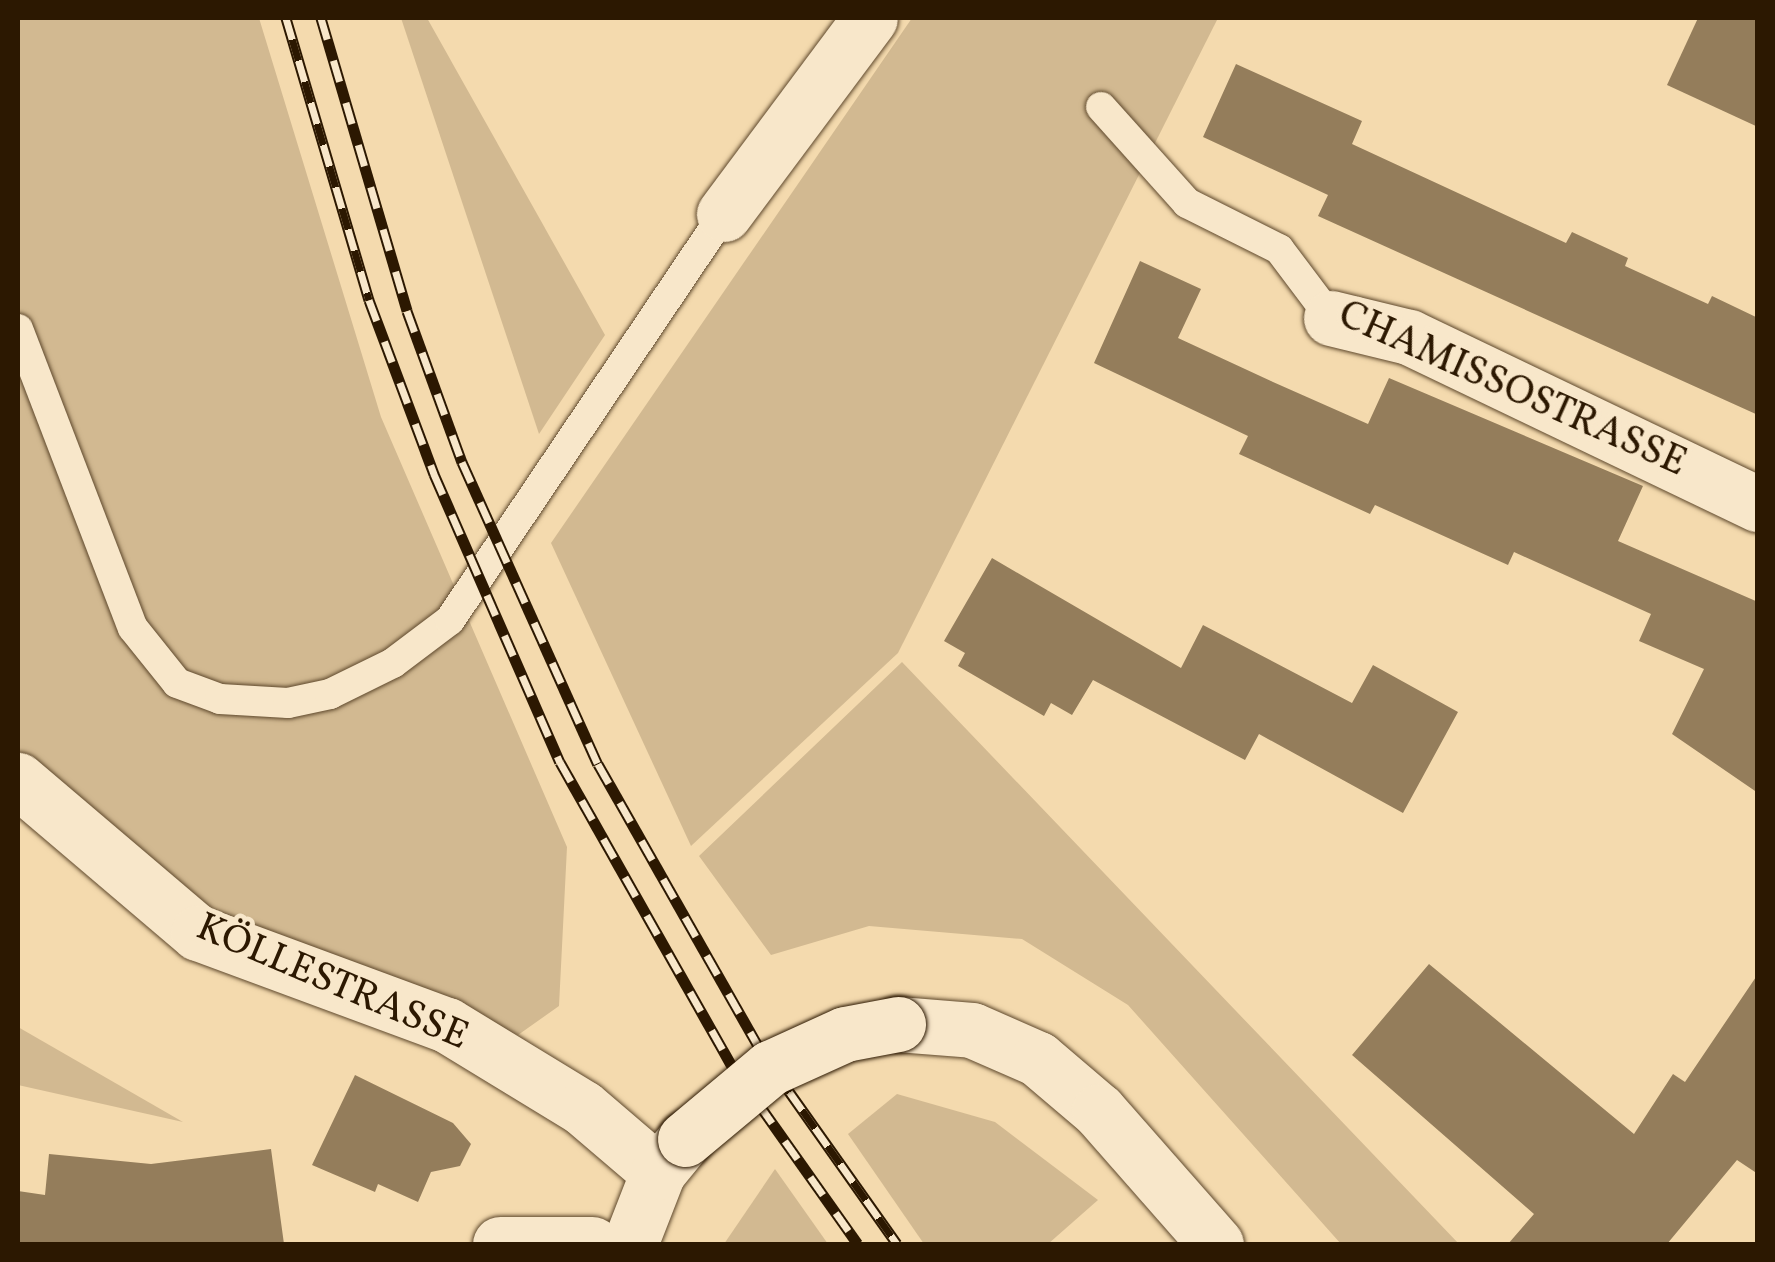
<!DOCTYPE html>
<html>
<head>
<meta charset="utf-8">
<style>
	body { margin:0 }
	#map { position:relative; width:1775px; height:1262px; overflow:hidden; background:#f4daae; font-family:Vollkorn,serif }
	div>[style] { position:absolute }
	.green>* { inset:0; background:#d2b991 }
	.building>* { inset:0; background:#947d5b }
	.roads { filter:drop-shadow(0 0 2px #5e482c) drop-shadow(0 0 2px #5e482c) }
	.service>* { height:30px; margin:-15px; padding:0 15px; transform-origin:15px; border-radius:15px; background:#f8e7ca }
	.minor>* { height:55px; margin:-27.5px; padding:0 27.5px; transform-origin:27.5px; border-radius:27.5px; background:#f8e7ca }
	.secondary>* { height:55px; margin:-27.5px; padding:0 27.5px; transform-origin:27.5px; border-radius:27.5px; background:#f8e7ca }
	.rail>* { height:11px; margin-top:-5.5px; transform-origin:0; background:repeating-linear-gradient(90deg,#f8e7ca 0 22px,#2c1801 0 44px); box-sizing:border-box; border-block:2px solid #2c1801 }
	.bridges { filter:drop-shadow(0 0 2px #2c1801) drop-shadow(0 0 2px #2c1801) }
	.secondary-bridge>* { height:55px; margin:-27.5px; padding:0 27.5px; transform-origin:27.5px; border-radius:27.5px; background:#f8e7ca }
	span { translate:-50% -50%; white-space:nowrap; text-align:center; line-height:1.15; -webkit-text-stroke:10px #f8e7ca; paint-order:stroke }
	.street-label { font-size:40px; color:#2c1801 }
	.frame { position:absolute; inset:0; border:20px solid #2c1801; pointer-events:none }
</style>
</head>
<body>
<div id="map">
	<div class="green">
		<div style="clip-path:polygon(18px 18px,259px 18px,381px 417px,567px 847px,559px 1006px,518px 1035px,210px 925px,26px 772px,18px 751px)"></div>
		<div style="clip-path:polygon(401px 18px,427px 18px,605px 335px,539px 434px)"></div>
		<div style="clip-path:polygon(912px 18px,1218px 18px,898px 653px,691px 846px,551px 543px)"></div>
		<div style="clip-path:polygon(902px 662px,1459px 1244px,1341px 1244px,1128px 1005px,1022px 939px,869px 926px,771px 955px,699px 856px)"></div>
		<div style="clip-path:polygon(18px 1027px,183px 1122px,18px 1085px)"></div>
		<div style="clip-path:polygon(897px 1094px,995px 1122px,1098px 1200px,1048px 1244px,924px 1244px,848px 1134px)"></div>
		<div style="clip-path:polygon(775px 1169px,828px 1244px,724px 1244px)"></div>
	</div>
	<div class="building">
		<div style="clip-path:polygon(1698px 18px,1758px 18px,1758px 127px,1667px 85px)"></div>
		<div style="clip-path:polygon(1236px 64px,1362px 121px,1352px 144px,1566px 243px,1572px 232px,1628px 258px,1625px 266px,1708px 304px,1712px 296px,1758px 318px,1758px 415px,1318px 216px,1328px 195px,1203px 137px)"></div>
		<div style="clip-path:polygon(1140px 261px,1201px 289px,1178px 338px,1273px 382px,1368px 424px,1389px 378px,1643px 486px,1618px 541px,1758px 602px,1758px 793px,1672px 734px,1704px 669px,1639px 641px,1651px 614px,1514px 552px,1508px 565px,1375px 505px,1370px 514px,1239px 454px,1248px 436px,1094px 363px)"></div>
		<div style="clip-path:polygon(992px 558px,1181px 668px,1203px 625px,1352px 703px,1373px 665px,1458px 712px,1403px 813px,1259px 734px,1245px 760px,1093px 680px,1072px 715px,1051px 703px,1044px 716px,958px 666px,965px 653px,944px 641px)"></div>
		<div style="clip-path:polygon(1429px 964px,1634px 1134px,1673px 1074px,1685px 1082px,1758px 974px,1758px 1174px,1737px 1160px,1667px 1244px,1508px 1244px,1534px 1214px,1352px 1055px)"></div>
		<div style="clip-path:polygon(355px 1075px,453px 1123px,471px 1144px,460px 1166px,431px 1172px,418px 1202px,378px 1184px,375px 1192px,312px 1165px)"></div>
		<div style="clip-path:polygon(271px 1149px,284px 1244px,18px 1244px,18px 1191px,45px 1195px,49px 1154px,151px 1164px)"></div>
	</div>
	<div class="roads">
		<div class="service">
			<div style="left:1101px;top:107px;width:129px;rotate:48.1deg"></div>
			<div style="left:1187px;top:203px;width:103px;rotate:26.6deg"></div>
			<div style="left:1279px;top:249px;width:86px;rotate:53deg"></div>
			<div style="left:18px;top:329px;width:320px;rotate:69deg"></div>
			<div style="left:133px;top:628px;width:70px;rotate:51.3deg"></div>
			<div style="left:177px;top:683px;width:46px;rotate:20.4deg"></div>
			<div style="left:220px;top:699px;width:68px;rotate:3.4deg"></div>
			<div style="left:288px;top:703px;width:43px;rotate:-12.1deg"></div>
			<div style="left:330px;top:694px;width:70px;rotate:-26.2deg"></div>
			<div style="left:393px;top:663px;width:71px;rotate:-37deg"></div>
			<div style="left:450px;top:620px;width:490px;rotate:-56deg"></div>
		</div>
		<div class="minor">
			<div style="left:724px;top:214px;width:244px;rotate:-53.3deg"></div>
			<div style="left:1331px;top:318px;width:80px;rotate:13.7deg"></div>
			<div style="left:1409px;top:337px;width:387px;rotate:25.6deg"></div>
			<div style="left:18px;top:780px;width:236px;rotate:40.4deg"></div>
			<div style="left:198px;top:933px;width:265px;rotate:20.3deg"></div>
			<div style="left:447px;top:1025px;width:159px;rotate:31.4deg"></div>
			<div style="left:583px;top:1108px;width:99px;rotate:40.5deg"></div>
			<div style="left:500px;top:1244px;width:92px"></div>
		</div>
		<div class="secondary">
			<div style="left:898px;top:1024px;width:74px;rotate:4.6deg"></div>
			<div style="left:972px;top:1030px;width:72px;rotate:23.7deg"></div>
			<div style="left:1038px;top:1059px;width:80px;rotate:40.4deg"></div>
			<div style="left:1099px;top:1111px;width:177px;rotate:48.7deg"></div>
			<div style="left:630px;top:1244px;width:77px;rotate:-68.7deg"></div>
			<div style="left:658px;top:1172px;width:43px;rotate:-50.7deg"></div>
		</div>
	</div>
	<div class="rail">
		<div style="left:286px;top:18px;width:294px;rotate:73.6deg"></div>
		<div style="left:369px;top:300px;width:186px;rotate:69.5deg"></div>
		<div style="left:434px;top:474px;width:314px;rotate:66.4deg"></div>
		<div style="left:560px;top:762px;width:353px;rotate:60.5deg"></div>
		<div style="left:734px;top:1069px;width:214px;rotate:54.7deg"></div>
		<div style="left:321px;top:18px;width:305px;rotate:73.6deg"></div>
		<div style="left:407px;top:311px;width:161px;rotate:70deg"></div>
		<div style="left:462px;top:462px;width:331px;rotate:65.8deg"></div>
		<div style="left:598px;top:764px;width:336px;rotate:60.4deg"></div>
		<div style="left:764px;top:1056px;width:230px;rotate:54.7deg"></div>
	</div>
	<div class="bridges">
		<div class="secondary-bridge">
			<div style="left:685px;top:1139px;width:111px;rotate:-39.9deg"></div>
			<div style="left:770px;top:1068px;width:82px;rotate:-24.4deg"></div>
			<div style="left:845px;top:1034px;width:54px;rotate:-10.7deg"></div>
		</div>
	</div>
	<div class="street-label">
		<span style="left:1512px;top:390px;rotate:24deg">CHAMISSOSTRASSE</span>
		<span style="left:332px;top:983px;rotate:23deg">KÖLLESTRASSE</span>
	</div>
	<div class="frame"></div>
</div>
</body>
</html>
